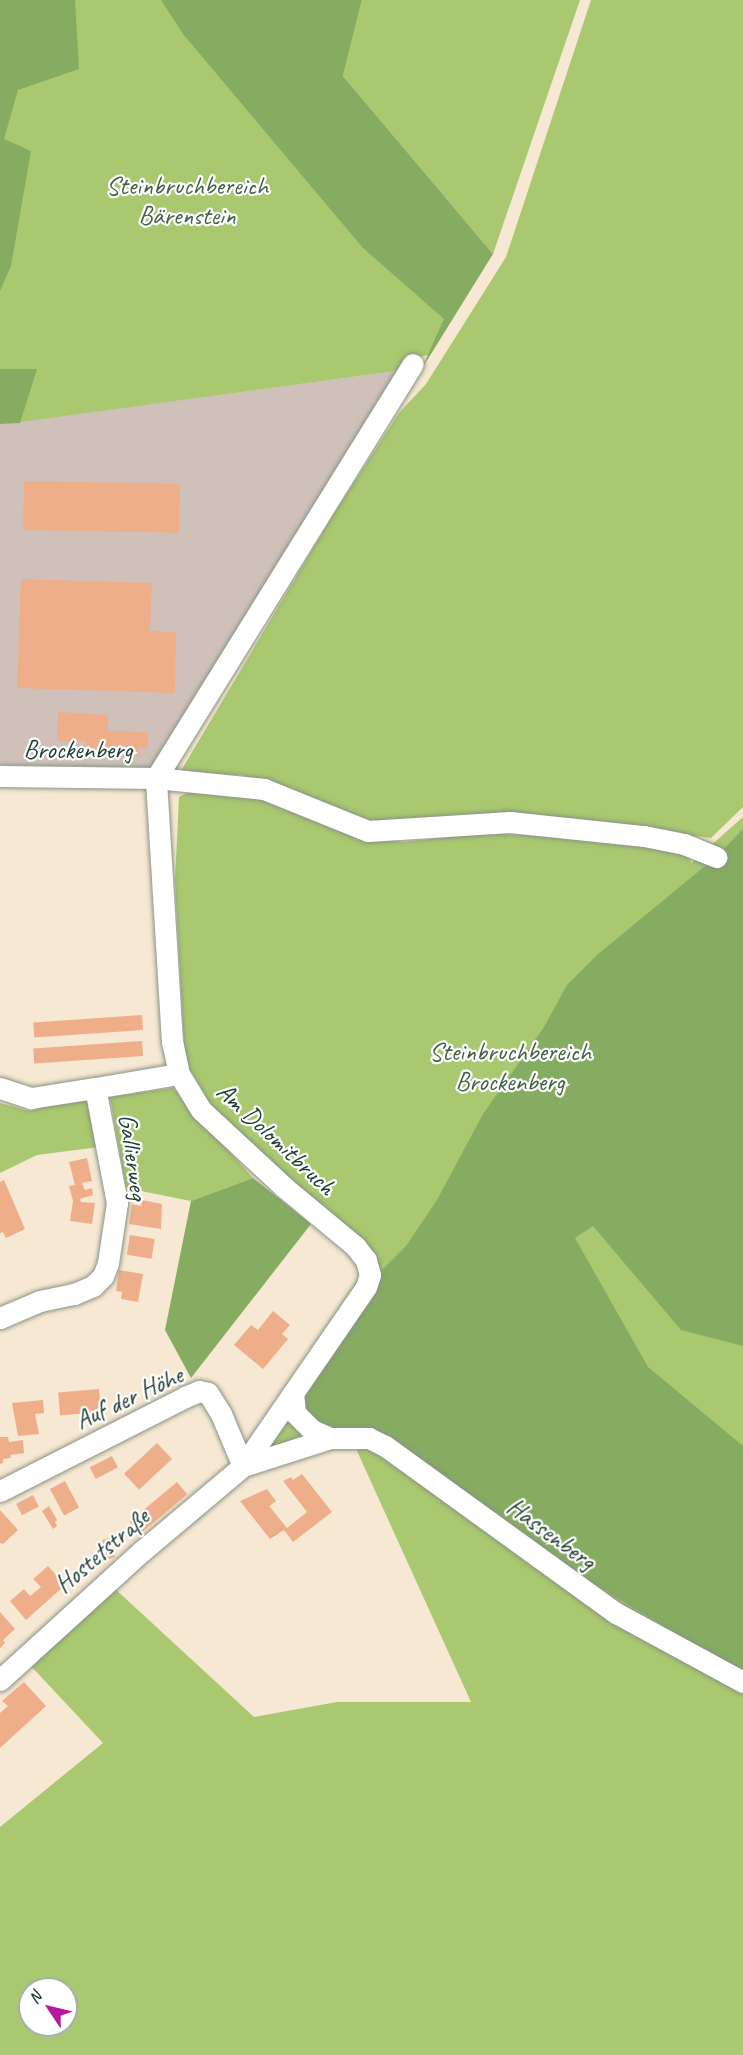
<!DOCTYPE html>
<html>
<head>
<meta charset="utf-8">
<style>
	body { margin:0 }
	#map { position:relative; width:743px; height:2055px; overflow:hidden; background:#f6e8d3; font-family:Caveat,sans-serif }
	div>[style] { position:absolute }
	.industrial>* { inset:0; background:#cfc1ba }
	.green>* { inset:0; background:#a9c86f }
	.forest>* { inset:0; background:#86ac62 }
	.building>* { inset:0; background:#eeae89; transform-origin:0 0 }
	.roads { filter:drop-shadow(0 0 2px #8a9284) drop-shadow(0 0 2px #8a9284) }
	.minor>* { height:21px; margin:-10.5px; padding:0 10.5px; transform-origin:10.5px; border-radius:10.5px; background:#fff }
	span { translate:-50% -50%; white-space:nowrap; text-align:center; line-height:1.15; -webkit-text-stroke:4.5px #fff; paint-order:stroke }
	.park-label { font-size:26px; color:#426043 }
	.street-label { font-size:26px; color:#1f3d34 }
	.north { position:absolute; left:18px; top:1977px; width:60px; height:60px; box-sizing:border-box; background:#fff; border:2px solid #a5b1ae; border-radius:50%; rotate:305deg; font-size:16px; font-weight:700; line-height:24px; text-align:center; color:#1f3d34 }
	.north::after { content:''; display:block; margin:auto; width:21px; height:27px; background:#b5179e; clip-path:polygon(50% 0,100% 100%,50% 72%,0 100%) }
</style>
</head>
<body>
<div id="map">
	<div class="industrial">
		<div style="clip-path:polygon(404px 370px,156px 768px,0 765px,0 424px)"></div>
	</div>
	<div class="green">
		<div style="clip-path:polygon(0 0,355px 0,332px 81px,479px 275px,430px 355px,410px 358px,404px 370px,20px 422px,22px 415px,0 418px)"></div>
		<div style="clip-path:polygon(362px 0,580px 0,493px 254px,343px 76px)"></div>
		<div style="clip-path:polygon(591px 0,743px 0,743px 807px,711px 838px,597px 824px,366px 824px,242px 775px,179px 774px,333px 515px,399px 413px,426px 384px,506px 257px)"></div>
		<div style="clip-path:polygon(evenodd,245px 791px,362px 835px,403px 842px,486px 833px,644px 842px,689px 853px,691px 863px,743px 817px,743px 2055px,0 2055px,0 1827px,103px 1743px,29px 1664px,113px 1587px,254px 1717px,337px 1702px,471px 1702px,357px 1451px,360px 1441px,253px 1453px,248px 1442px,375px 1255px,224px 1128px,185px 1061px,175px 881px,179px 797px,187px 793px,245px 791px,30px 1989px,66px 1989px,66px 2025px,30px 2025px,30px 1989px)"></div>
		<div style="clip-path:polygon(173px 1088px,253px 1178px,191px 1201px,126px 1188px,110px 1097px)"></div>
		<div style="clip-path:polygon(90px 1095px,99px 1147px,37px 1155px,0 1173px,0 1103px,30px 1111px)"></div>
	</div>
	<div class="forest">
		<div style="clip-path:polygon(0 0,75px 0,79px 69px,18px 90px,4px 139px,31px 151px,11px 266px,0 291px)"></div>
		<div style="clip-path:polygon(161px 0,362px 0,343px 76px,493px 254px,421px 370px,444px 319px,363px 248px,183px 34px)"></div>
		<div style="clip-path:polygon(0 369px,37px 369px,20px 423px,0 424px)"></div>
		<div style="clip-path:polygon(743px 829px,743px 1346px,681px 1330px,593px 1226px,575px 1238px,648px 1367px,743px 1446px,743px 1674px,576px 1573px,433px 1472px,311px 1418px,297px 1399px,374px 1278px,406px 1246px,437px 1200px,483px 1114px,544px 1027px,567px 985px,597px 955px,716px 857px)"></div>
		<div style="clip-path:polygon(253px 1178px,311px 1224px,191px 1378px,165px 1330px,191px 1201px)"></div>
	</div>
	<div class="building">
		<div style="left:24px;top:481px;width:156px;height:49px;rotate:1deg"></div>
		<div style="clip-path:polygon(21px 579px,152px 583px,150px 631px,176px 632px,175px 693px,17px 688px)"></div>
		<div style="clip-path:polygon(58px 712px,108px 715px,108px 731px,148px 732px,148px 749px,139px 748px,139px 756px,107px 756px,107px 751px,92px 751px,86px 757px,81px 751px,87px 741px,57px 741px)"></div>
		<div style="left:142px;top:1015px;width:15px;height:109px;rotate:86deg"></div>
		<div style="left:142px;top:1041px;width:15px;height:109px;rotate:86deg"></div>
		<div style="clip-path:polygon(87px 1158px,92px 1181px,82px 1183px,85px 1190px,92px 1188px,93px 1195px,80px 1199px,81px 1202px,95px 1203px,92px 1224px,70px 1221px,73px 1201px,69px 1186px,75px 1185px,69px 1162px)"></div>
		<div style="clip-path:polygon(4px 1180px,25px 1229px,6px 1238px,3px 1232px,0 1233px,0 1182px)"></div>
		<div style="clip-path:polygon(142px 1200px,162px 1204px,161px 1229px,129px 1224px,132px 1204px,141px 1206px)"></div>
		<div style="left:130px;top:1235px;width:25px;height:20px;rotate:9deg"></div>
		<div style="clip-path:polygon(119px 1270px,143px 1274px,138px 1302px,121px 1299px,122px 1292px,116px 1291px)"></div>
		<div style="clip-path:polygon(273px 1311px,290px 1325px,282px 1334px,288px 1339px,263px 1369px,234px 1345px,251px 1325px,258px 1330px)"></div>
		<div style="left:99px;top:1389px;width:23px;height:41px;rotate:85deg"></div>
		<div style="clip-path:polygon(43px 1400px,44px 1413px,35px 1414px,39px 1434px,18px 1436px,12px 1403px)"></div>
		<div style="clip-path:polygon(0 1437px,8px 1437px,9px 1442px,23px 1440px,24px 1453px,10px 1455px,11px 1458px,3px 1459px,3px 1463px,0 1464px)"></div>
		<div style="left:157px;top:1443px;width:22px;height:45px;rotate:47deg"></div>
		<div style="left:112px;top:1456px;width:13px;height:25px;rotate:63deg"></div>
		<div style="clip-path:polygon(302px 1474px,332px 1512px,293px 1542px,284px 1530px,270px 1539px,240px 1501px,267px 1489px,276px 1501px,269px 1506px,287px 1528px,307px 1512px,283px 1481px,291px 1477px,293px 1480px)"></div>
		<div style="left:65px;top:1481px;width:30px;height:17px;rotate:62deg"></div>
		<div style="left:177px;top:1482px;width:16px;height:62px;rotate:50deg"></div>
		<div style="left:33px;top:1495px;width:13px;height:19px;rotate:63deg"></div>
		<div style="clip-path:polygon(49px 1506px,57px 1520px,55px 1522px,57px 1526px,53px 1529px,42px 1511px)"></div>
		<div style="clip-path:polygon(0 1510px,18px 1530px,3px 1544px,0 1543px)"></div>
		<div style="left:110px;top:1538px;width:20px;height:8px;rotate:75deg"></div>
		<div style="clip-path:polygon(48px 1566px,65px 1585px,26px 1620px,10px 1601px,24px 1589px,30px 1596px,41px 1587px,33px 1579px)"></div>
		<div style="clip-path:polygon(0 1612px,15px 1629px,3px 1640px,5px 1643px,0 1648px)"></div>
		<div style="clip-path:polygon(24px 1682px,46px 1706px,0 1748px,0 1713px,8px 1706px,2px 1701px)"></div>
	</div>
	<div class="roads">
		<div class="minor">
			<div style="left:0;top:776px;width:156px;rotate:0.7deg"></div>
			<div style="left:156px;top:778px;width:109px;rotate:5.8deg"></div>
			<div style="left:264px;top:789px;width:112px;rotate:22deg"></div>
			<div style="left:368px;top:831px;width:142px;rotate:-3.6deg"></div>
			<div style="left:510px;top:822px;width:135px;rotate:6deg"></div>
			<div style="left:644px;top:836px;width:41px;rotate:11.3deg"></div>
			<div style="left:684px;top:844px;width:35px;rotate:22deg"></div>
			<div style="left:156px;top:778px;width:487px;rotate:-58.2deg"></div>
			<div style="left:0;top:1088px;width:33px;rotate:18deg"></div>
			<div style="left:31px;top:1098px;width:65px;rotate:-8.9deg"></div>
			<div style="left:0;top:1318px;width:43px;rotate:-23deg"></div>
			<div style="left:40px;top:1301px;width:35px;rotate:-12deg"></div>
			<div style="left:74px;top:1294px;width:21px;rotate:-23deg"></div>
			<div style="left:93px;top:1286px;width:14px;rotate:-45deg"></div>
			<div style="left:103px;top:1276px;width:14px;rotate:-69deg"></div>
			<div style="left:108px;top:1263px;width:61px;rotate:-81.5deg"></div>
			<div style="left:117px;top:1203px;width:117px;rotate:-100.8deg"></div>
			<div style="left:95px;top:1088px;width:85px;rotate:-9.5deg"></div>
			<div style="left:293px;top:1393px;width:20px;rotate:84deg"></div>
			<div style="left:295px;top:1413px;width:24px;rotate:45deg"></div>
			<div style="left:312px;top:1430px;width:20px;rotate:24deg"></div>
			<div style="left:0;top:1491px;width:208px;rotate:-26.9deg"></div>
			<div style="left:185px;top:1397px;width:15px;rotate:-23deg"></div>
			<div style="left:199px;top:1391px;width:9px;rotate:13deg"></div>
			<div style="left:208px;top:1393px;width:25px;rotate:58deg"></div>
			<div style="left:221px;top:1414px;width:56px;rotate:67.1deg"></div>
			<div style="left:243px;top:1466px;width:91px;rotate:-17.8deg"></div>
			<div style="left:330px;top:1438px;width:39px"></div>
			<div style="left:369px;top:1438px;width:18px;rotate:27deg"></div>
			<div style="left:385px;top:1446px;width:285px;rotate:35.9deg"></div>
			<div style="left:616px;top:1613px;width:145px;rotate:28.5deg"></div>
			<div style="left:0;top:1680px;width:192px;rotate:-42.3deg"></div>
			<div style="left:142px;top:1551px;width:132px;rotate:-40.1deg"></div>
			<div style="left:243px;top:1466px;width:217px;rotate:-55.5deg"></div>
			<div style="left:366px;top:1287px;width:13px;rotate:-72deg"></div>
			<div style="left:370px;top:1275px;width:16px;rotate:-105deg"></div>
			<div style="left:366px;top:1260px;width:18px;rotate:-128deg"></div>
			<div style="left:355px;top:1246px;width:92px;rotate:-140.3deg"></div>
			<div style="left:284px;top:1187px;width:113px;rotate:-137.1deg"></div>
			<div style="left:201px;top:1110px;width:42px;rotate:-121.4deg"></div>
			<div style="left:179px;top:1074px;width:33px;rotate:-102deg"></div>
			<div style="left:172px;top:1042px;width:264px;rotate:-93.5deg"></div>
		</div>
	</div>
	<div class="park-label">
		<span style="left:187px;top:201px">Steinbruchbereich<br>Bärenstein</span>
		<span style="left:510px;top:1067px">Steinbruchbereich<br>Brockenberg</span>
	</div>
	<div class="street-label">
		<span style="left:78px;top:750px">Brockenberg</span>
		<span style="left:276px;top:1139px;rotate:43deg">Am Dolomitbruch</span>
		<span style="left:133px;top:1157px;rotate:82deg">Gallierweg</span>
		<span style="left:129px;top:1398px;rotate:-25deg">Auf der Höhe</span>
		<span style="left:551px;top:1534px;rotate:36deg">Hassenberg</span>
		<span style="left:102px;top:1551px;rotate:-41deg">Hostetstraße</span>
	</div>
	<div class="north">N</div>
</div>
</body>
</html>
